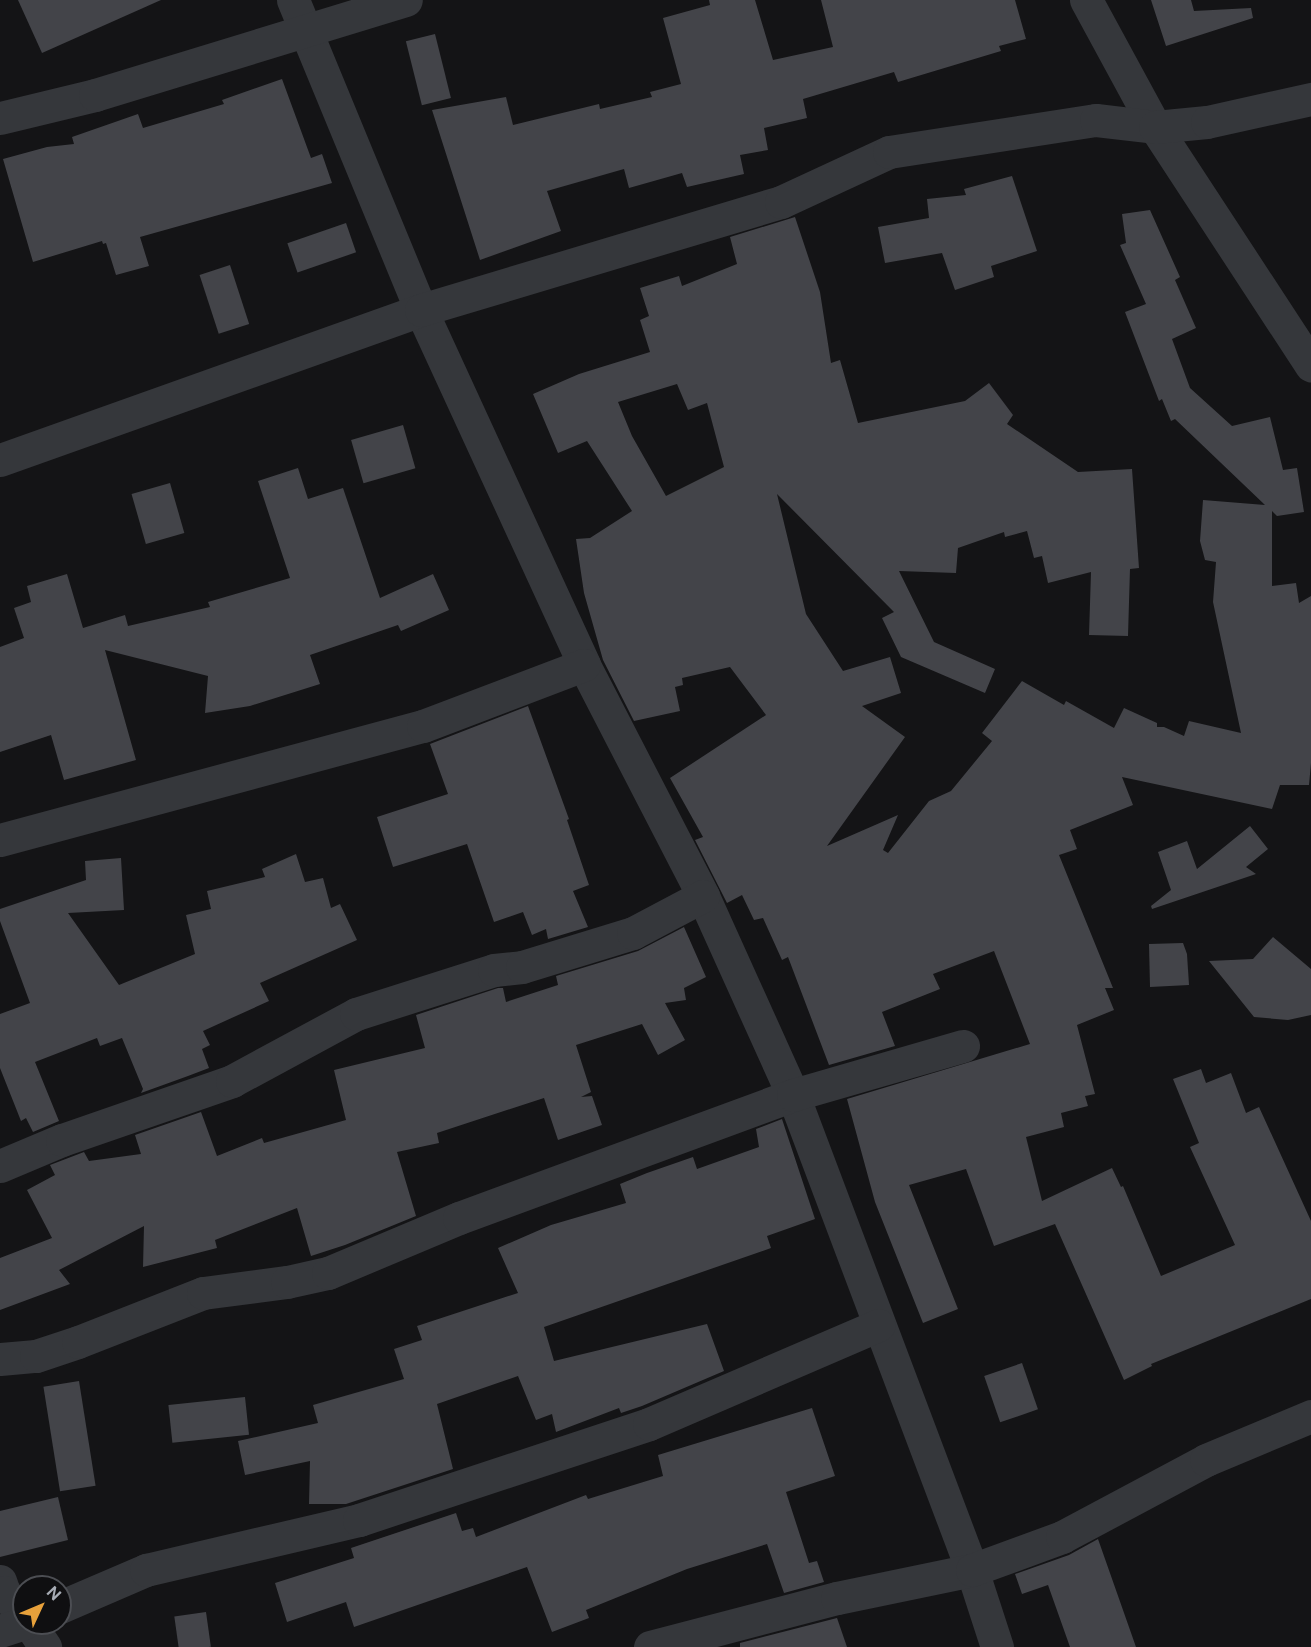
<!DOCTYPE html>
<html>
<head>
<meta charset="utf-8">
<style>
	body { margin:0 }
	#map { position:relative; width:1311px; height:1647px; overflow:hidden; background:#141416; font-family:"Public Sans",sans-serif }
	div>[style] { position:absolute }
	.building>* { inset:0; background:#434449; transform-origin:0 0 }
	.minor>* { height:33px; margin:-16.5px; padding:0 16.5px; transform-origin:16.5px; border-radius:16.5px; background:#35373b }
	span { translate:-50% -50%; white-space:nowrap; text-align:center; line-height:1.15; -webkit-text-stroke:4.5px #0f0f11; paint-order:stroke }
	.north { position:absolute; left:12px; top:1575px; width:60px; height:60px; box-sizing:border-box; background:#0f0f11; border:2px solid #4c4e53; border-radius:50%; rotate:46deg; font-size:16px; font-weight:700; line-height:24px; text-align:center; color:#a7acb5 }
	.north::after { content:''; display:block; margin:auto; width:21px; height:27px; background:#e7a13b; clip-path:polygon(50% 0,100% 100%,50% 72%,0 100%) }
</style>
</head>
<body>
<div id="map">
	<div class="building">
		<div style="clip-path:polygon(18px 0,161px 0,42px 53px)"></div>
		<div style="clip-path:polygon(709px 0,755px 0,773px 60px,833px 47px,821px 0,1015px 0,1026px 39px,999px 46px,1001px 51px,898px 82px,894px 72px,803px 99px,807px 118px,764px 128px,768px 150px,740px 155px,744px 174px,687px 187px,682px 173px,629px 188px,624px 169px,547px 191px,561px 231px,480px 260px,432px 110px,506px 97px,513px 125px,599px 104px,600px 109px,652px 97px,650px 92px,681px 84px,663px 18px,710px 5px)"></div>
		<div style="clip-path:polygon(1151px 0,1191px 0,1194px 11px,1251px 8px,1253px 18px,1166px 46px)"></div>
		<div style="left:435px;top:34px;width:66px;height:30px;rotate:76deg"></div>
		<div style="clip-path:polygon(282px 79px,311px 158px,322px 154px,332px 183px,140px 237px,149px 266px,116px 275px,106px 243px,103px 244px,102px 241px,33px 262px,3px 159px,47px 147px,74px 144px,72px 137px,138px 114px,143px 128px,224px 104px,222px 100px)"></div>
		<div style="clip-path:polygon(1012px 176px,1037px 251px,991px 266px,994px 277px,955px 290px,942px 253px,885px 263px,878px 227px,929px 218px,927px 199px,966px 195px,964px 189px)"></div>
		<div style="clip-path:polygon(evenodd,1150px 210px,1180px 277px,1175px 280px,1196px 328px,1172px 339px,1190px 388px,1232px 426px,1270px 417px,1283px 470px,1297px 468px,1304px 512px,1277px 516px,1272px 511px,1272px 586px,1296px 583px,1299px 603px,1311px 596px,1311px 763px,1309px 785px,1280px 785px,1272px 809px,1122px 777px,1133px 805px,1070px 830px,1077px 849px,1059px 855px,1113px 988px,1105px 988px,1114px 1010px,1077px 1025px,1095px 1094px,1085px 1096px,1088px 1106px,1061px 1113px,1064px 1127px,1026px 1137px,1042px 1201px,1112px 1168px,1121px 1187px,1123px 1186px,1161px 1276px,1235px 1245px,1190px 1147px,1199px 1143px,1173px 1079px,1201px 1069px,1206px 1083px,1231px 1073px,1246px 1113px,1259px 1107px,1311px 1221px,1311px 1299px,1151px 1364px,1152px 1366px,1124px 1380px,1055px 1224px,994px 1246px,966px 1169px,909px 1185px,958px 1309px,923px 1323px,875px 1202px,847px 1099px,1030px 1044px,994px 951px,933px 974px,940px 989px,882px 1012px,895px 1046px,829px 1065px,788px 957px,782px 960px,763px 918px,754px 920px,742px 895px,727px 903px,695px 840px,703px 837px,670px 778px,766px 715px,730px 667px,682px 678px,683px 685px,675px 687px,680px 711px,634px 721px,603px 660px,584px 593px,576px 539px,590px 538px,632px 511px,587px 441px,558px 453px,533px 394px,579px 374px,650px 352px,640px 320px,649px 316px,640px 288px,679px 276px,682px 286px,737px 264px,730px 237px,795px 217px,820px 292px,831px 363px,840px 360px,858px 423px,965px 401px,989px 383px,1013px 415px,1007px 424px,1078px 472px,1132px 469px,1139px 568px,1130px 569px,1128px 636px,1089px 635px,1091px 572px,1048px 583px,1042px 556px,1034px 558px,1027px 531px,1005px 537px,1004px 532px,958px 548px,956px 573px,899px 571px,934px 642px,995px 669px,985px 693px,901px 657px,882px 618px,894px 612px,777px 494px,806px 614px,843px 671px,890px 657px,901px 693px,862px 706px,905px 737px,827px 846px,898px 815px,883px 850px,888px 853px,929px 801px,951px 791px,992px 741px,982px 733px,1022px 681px,1064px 705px,1066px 701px,1114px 728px,1124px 708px,1157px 723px,1157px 727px,1164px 727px,1184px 736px,1189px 721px,1241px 733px,1213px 602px,1216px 562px,1205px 560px,1200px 541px,1203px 500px,1265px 505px,1175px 419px,1171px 421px,1162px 399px,1159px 401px,1125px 312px,1146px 304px,1120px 245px,1126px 243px,1122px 214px,1150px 210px,677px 384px,688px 410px,707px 403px,724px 467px,666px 496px,632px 436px,618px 402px,677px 384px)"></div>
		<div style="left:346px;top:223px;width:31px;height:62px;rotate:71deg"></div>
		<div style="left:230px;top:265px;width:62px;height:32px;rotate:72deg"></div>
		<div style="left:403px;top:425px;width:45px;height:54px;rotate:74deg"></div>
		<div style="clip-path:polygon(298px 468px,308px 499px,343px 488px,380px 598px,433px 574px,449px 610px,401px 631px,398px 625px,310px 655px,320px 684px,250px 706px,205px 713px,208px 676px,105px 650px,136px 760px,64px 780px,51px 735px,0 752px,0 647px,24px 638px,14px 608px,31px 602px,27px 586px,67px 574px,83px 628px,125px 615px,128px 626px,210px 607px,208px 602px,290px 578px,258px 481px)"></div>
		<div style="left:170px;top:483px;width:52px;height:40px;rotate:74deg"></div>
		<div style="clip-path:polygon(528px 706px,569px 819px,567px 820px,589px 885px,573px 891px,588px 927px,548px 939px,546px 929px,532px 935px,523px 912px,494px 922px,467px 844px,393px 867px,377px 817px,448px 794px,430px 744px)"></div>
		<div style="clip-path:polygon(1250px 826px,1268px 849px,1246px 867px,1256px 874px,1152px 909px,1151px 906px,1171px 890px,1158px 852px,1187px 841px,1197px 869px)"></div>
		<div style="clip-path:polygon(296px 854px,305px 882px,323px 878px,331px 908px,340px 904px,357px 940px,260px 983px,269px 1001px,203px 1031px,210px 1045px,202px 1049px,209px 1068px,188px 1076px,141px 1093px,143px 1089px,122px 1038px,100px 1046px,97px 1038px,35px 1062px,59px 1121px,33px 1132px,26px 1118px,21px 1121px,0 1068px,0 1014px,30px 1003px,0 921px,0 909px,86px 880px,85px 861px,121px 858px,124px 910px,68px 913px,119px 985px,195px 954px,186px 915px,211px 909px,207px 891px,265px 877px,262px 869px)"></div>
		<div style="clip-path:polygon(684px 927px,706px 977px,684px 988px,686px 1000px,665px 1003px,685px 1040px,658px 1055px,642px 1024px,576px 1045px,591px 1092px,581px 1097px,592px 1096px,602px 1125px,558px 1140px,544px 1098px,437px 1133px,439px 1143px,397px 1152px,416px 1216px,345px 1245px,311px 1256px,297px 1208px,215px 1240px,217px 1248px,143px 1267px,144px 1226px,59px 1270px,70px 1284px,0 1310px,0 1258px,52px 1238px,27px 1190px,55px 1175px,50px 1165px,84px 1152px,89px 1161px,141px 1154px,135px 1135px,201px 1112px,217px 1156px,262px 1138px,264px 1143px,346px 1120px,334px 1070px,425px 1048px,416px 1015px,498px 988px,503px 988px,506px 1002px,558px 985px,556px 976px,638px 951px)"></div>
		<div style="clip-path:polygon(1273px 937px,1311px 969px,1311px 1015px,1288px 1020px,1254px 1017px,1209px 961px,1253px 959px)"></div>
		<div style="clip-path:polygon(1183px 943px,1187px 954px,1189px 985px,1150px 987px,1149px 944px)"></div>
		<div style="clip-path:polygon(782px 1119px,815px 1219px,767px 1236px,771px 1248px,544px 1327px,554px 1361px,707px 1324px,724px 1371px,642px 1406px,621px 1413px,619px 1408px,556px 1432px,552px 1414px,536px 1420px,518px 1376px,437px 1404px,453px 1469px,346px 1504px,309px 1504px,310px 1461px,245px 1475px,238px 1441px,318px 1423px,313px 1405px,404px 1379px,394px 1349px,422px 1340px,417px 1326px,518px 1293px,498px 1248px,551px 1225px,626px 1203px,620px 1184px,647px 1173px,693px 1157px,697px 1169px,759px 1147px,756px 1129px)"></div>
		<div style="left:1022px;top:1363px;width:49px;height:40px;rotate:71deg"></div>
		<div style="left:79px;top:1381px;width:106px;height:36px;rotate:81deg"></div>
		<div style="left:245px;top:1397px;width:38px;height:77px;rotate:84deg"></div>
		<div style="clip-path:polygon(812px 1408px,835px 1476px,786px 1492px,809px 1563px,817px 1561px,824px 1582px,784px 1593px,767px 1544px,687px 1569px,586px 1610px,589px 1618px,552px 1632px,527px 1567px,354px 1627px,346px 1602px,287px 1622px,275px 1583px,354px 1558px,351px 1548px,456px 1513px,462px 1531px,473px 1528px,476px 1537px,586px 1495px,588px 1499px,663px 1476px,658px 1455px)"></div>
		<div style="clip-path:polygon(58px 1497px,68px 1540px,0 1557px,0 1511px)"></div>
		<div style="clip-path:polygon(1098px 1539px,1136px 1647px,1070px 1647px,1048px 1585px,1022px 1594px,1015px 1574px,1069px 1555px)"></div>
		<div style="left:206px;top:1612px;width:35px;height:32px;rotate:82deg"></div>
		<div style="clip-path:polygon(837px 1618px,847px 1647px,740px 1647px,740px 1643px)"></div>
	</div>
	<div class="minor">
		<div style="left:293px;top:0;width:335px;rotate:67.6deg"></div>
		<div style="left:421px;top:310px;width:391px;rotate:65.3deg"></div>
		<div style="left:584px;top:665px;width:260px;rotate:62.7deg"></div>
		<div style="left:703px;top:896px;width:218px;rotate:65.7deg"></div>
		<div style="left:793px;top:1095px;width:508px;rotate:69.35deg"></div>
		<div style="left:972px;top:1570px;width:81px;rotate:72deg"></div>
		<div style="left:1086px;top:0;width:145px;rotate:61.5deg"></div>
		<div style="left:1155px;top:127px;width:285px;rotate:56.8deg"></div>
		<div style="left:0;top:118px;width:98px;rotate:-13.6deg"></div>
		<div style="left:95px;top:95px;width:325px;rotate:-17deg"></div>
		<div style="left:0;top:460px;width:447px;rotate:-19.6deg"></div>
		<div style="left:421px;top:310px;width:376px;rotate:-16.7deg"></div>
		<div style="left:781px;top:202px;width:119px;rotate:-24.8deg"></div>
		<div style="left:889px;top:152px;width:209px;rotate:-8.8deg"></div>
		<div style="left:1096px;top:120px;width:59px;rotate:6.8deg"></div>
		<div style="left:1155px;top:127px;width:52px;rotate:-5.5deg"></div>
		<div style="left:1207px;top:122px;width:107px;rotate:-12.5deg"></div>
		<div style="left:0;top:840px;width:438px;rotate:-15.1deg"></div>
		<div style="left:423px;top:726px;width:172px;rotate:-20.8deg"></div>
		<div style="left:0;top:1166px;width:67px;rotate:-22.8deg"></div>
		<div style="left:62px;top:1140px;width:180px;rotate:-19.1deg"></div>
		<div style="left:232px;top:1081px;width:141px;rotate:-28.4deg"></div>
		<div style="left:356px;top:1014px;width:145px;rotate:-17.7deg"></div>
		<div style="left:494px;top:970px;width:28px;rotate:-6deg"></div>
		<div style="left:522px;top:967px;width:116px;rotate:-17deg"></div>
		<div style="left:633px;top:933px;width:79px;rotate:-27.9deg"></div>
		<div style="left:0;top:1359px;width:36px;rotate:-5deg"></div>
		<div style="left:36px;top:1356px;width:44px;rotate:-18.4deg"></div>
		<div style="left:78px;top:1342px;width:134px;rotate:-21.4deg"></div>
		<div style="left:203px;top:1293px;width:85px;rotate:-7.5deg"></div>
		<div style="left:287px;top:1282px;width:42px;rotate:-12.4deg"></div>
		<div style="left:328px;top:1273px;width:142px;rotate:-22.8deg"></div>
		<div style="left:459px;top:1218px;width:356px;rotate:-20.2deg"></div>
		<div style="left:793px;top:1095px;width:177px;rotate:-16.1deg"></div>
		<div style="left:0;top:1581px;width:12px;rotate:70deg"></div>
		<div style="left:4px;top:1592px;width:32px;rotate:51deg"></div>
		<div style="left:60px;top:1607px;width:94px;rotate:-23.3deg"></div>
		<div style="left:146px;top:1570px;width:219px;rotate:-13.2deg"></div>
		<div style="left:359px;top:1520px;width:305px;rotate:-18.3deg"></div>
		<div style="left:649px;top:1424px;width:250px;rotate:-23.3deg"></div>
		<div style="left:29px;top:1623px;width:29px;rotate:56deg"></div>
		<div style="left:0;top:1631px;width:25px;rotate:-18deg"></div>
		<div style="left:650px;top:1647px;width:193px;rotate:-14.7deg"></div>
		<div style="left:837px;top:1598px;width:138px;rotate:-11.7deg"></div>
		<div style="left:972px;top:1570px;width:96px;rotate:-20.1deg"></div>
		<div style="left:1062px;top:1537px;width:163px;rotate:-28.1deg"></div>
		<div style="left:1206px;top:1460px;width:114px;rotate:-22.7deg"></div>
	</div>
	<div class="north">N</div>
</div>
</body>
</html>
